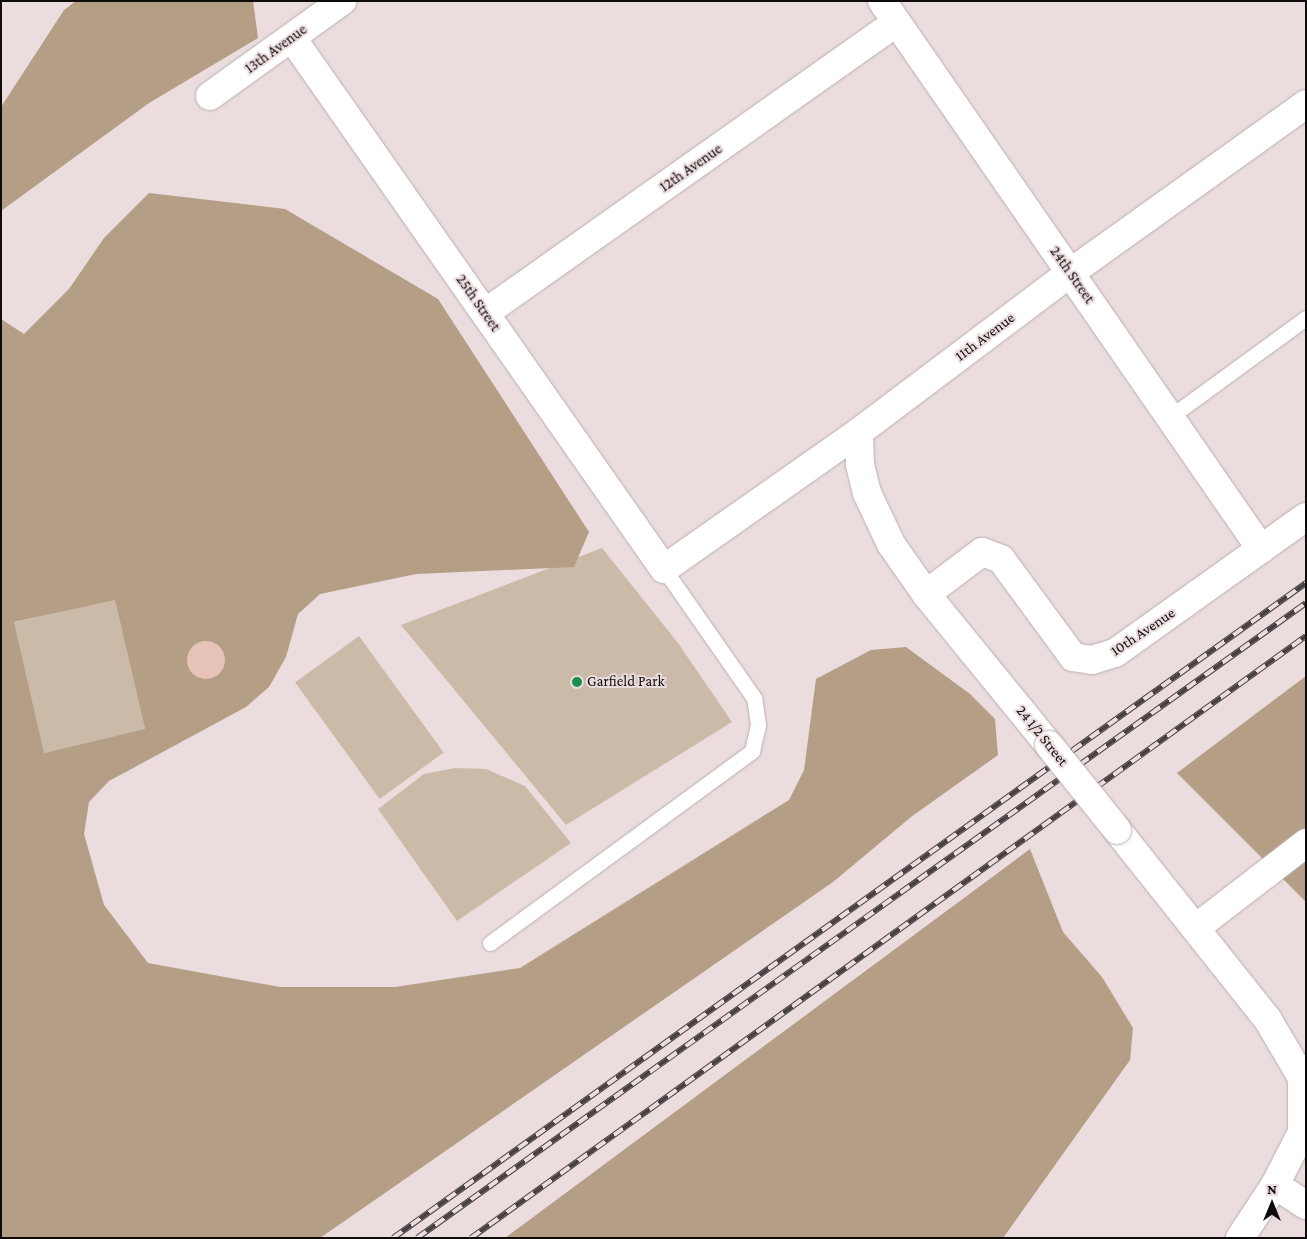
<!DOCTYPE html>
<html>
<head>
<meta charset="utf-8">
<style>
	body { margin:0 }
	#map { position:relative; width:1307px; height:1239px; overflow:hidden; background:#ebdcdd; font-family:"Crimson Pro",serif }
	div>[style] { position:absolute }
	.green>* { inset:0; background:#cbbaa7; transform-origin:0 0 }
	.forest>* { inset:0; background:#b49e85 }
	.building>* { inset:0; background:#e6c3b6 }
	.round { border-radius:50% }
	.roads { filter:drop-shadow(0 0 1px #bdaeaf) drop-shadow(0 0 1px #bdaeaf) }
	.lane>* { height:15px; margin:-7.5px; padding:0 7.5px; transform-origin:7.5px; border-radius:7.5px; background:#fff }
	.street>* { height:28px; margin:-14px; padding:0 14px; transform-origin:14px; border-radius:14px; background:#fff }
	.secondary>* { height:28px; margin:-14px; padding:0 14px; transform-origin:14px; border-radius:14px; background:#fff }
	.rail>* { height:5.5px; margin-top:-2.75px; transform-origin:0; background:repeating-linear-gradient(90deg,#ebdcdd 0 11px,#484141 0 22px); box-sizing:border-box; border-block:1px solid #484141 }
	.bridges { filter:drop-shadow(0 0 1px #bdaeaf) drop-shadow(0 0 1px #bdaeaf) }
	.secondary-bridge>* { height:28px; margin:-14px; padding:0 14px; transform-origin:14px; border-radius:14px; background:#fff }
	.dots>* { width:14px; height:14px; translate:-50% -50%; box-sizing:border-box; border:2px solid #ebdcdd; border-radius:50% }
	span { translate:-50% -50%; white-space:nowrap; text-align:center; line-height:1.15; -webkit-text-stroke:4px #ebdcdd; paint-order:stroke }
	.street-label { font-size:15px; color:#100b0b }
	.poi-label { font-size:15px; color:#100b0b }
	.left { translate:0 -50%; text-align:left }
	.frame { position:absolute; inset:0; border:2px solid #100b0b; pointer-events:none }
	.north { position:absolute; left:1247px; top:1179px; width:50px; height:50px; -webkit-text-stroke:4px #ebdcdd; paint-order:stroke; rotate:0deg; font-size:14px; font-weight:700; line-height:20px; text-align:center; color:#100b0b }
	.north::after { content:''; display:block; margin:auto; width:18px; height:22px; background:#100b0b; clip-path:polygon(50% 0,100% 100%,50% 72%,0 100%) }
</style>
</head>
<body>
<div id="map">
	<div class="green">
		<div style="clip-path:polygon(602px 548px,678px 643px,732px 722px,566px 825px,401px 625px)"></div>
		<div style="left:115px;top:599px;width:134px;height:104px;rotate:77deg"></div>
		<div style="left:359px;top:636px;width:144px;height:79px;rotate:54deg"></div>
		<div style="clip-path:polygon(455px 768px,486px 769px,525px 786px,571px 843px,457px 921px,378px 809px,424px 774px)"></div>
	</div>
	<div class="forest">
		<div style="clip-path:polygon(76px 1px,253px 1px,258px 38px,149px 103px,1px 211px,1px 107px,64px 10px)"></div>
		<div style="clip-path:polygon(evenodd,149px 193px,285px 209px,438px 299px,589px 532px,574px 567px,416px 574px,320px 594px,298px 614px,286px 657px,269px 687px,246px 707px,109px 781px,89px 802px,84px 834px,104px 905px,148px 963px,280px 987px,395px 987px,520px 968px,789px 800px,804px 770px,816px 679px,871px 650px,906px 647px,970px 694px,995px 719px,998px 755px,911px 817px,833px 882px,320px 1238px,1px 1238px,1px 319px,24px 334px,69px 289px,104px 238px,149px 193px,115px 600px,145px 729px,44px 753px,14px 622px,115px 600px)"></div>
		<div style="clip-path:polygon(1306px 676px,1306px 902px,1177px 773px)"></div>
		<div style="clip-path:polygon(1030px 849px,1063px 932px,1102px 977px,1133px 1028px,1130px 1060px,1003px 1238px,505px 1238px)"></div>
	</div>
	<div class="building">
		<div class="round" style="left:187px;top:641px;width:38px;height:38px"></div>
	</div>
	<div class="roads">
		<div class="lane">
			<div style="left:1170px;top:417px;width:168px;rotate:-36.1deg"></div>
			<div style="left:490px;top:943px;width:325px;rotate:-36.2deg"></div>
			<div style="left:752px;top:751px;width:27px;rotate:-77deg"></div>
			<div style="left:758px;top:725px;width:27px;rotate:-98deg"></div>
			<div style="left:754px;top:698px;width:157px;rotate:-124.9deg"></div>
		</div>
		<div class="street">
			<div style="left:292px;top:38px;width:648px;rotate:54.99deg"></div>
			<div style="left:664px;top:569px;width:238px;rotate:-35.1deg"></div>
			<div style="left:210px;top:96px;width:163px;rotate:-35.7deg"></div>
			<div style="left:1070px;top:273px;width:336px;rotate:55.3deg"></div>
			<div style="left:485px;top:313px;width:504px;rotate:-35.23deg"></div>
			<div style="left:926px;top:594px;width:70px;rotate:-36.9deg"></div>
			<div style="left:982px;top:552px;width:20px;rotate:20deg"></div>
			<div style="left:1001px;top:559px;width:122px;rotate:53.7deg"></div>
			<div style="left:1073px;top:657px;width:19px;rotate:9deg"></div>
			<div style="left:1092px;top:660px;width:24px;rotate:-17deg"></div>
			<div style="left:1115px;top:653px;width:234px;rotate:-35.5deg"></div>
			<div style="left:1275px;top:1185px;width:37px;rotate:33deg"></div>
		</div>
		<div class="secondary">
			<div style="left:882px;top:1px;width:331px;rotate:55.3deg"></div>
			<div style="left:1049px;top:745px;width:195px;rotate:-129.2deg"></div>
			<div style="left:926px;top:594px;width:61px;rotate:-125deg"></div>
			<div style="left:891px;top:544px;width:56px;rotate:-115.2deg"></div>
			<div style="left:867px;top:493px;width:30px;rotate:-104deg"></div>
			<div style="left:860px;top:464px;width:32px;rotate:-92deg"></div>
			<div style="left:859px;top:432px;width:264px;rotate:-37deg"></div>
			<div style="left:1070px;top:273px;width:290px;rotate:-35.6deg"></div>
			<div style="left:1117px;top:830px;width:243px;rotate:51.5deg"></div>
			<div style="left:1268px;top:1020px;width:67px;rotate:59.6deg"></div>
			<div style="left:1302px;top:1078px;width:54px;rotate:90deg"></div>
			<div style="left:1302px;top:1132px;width:59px;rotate:117deg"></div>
			<div style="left:1275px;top:1185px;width:64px;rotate:123.4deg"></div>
			<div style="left:1197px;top:927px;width:138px;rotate:-37.6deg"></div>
		</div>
	</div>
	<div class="rail">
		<div style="left:393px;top:1238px;width:1124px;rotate:-35.66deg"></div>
		<div style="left:417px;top:1238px;width:1092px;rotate:-35.54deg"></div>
		<div style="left:471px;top:1238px;width:1029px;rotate:-35.79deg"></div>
	</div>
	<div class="bridges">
		<div class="secondary-bridge">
			<div style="left:1049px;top:745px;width:109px;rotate:51.3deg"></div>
		</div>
	</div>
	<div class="dots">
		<div style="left:577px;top:682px;background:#15914d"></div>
	</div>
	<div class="street-label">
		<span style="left:276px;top:49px;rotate:-36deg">13th Avenue</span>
		<span style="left:691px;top:168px;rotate:-35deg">12th Avenue</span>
		<span style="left:1072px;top:275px;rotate:55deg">24th Street</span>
		<span style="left:478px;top:303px;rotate:55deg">25th Street</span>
		<span style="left:985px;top:337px;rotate:-37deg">11th Avenue</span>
		<span style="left:1143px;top:632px;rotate:-34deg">10th Avenue</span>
		<span style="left:1042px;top:736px;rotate:51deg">24 1/2 Street</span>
	</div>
	<div class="poi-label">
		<span class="left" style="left:587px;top:682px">Garfield Park</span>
	</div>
	<div class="frame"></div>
	<div class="north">N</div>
</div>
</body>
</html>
